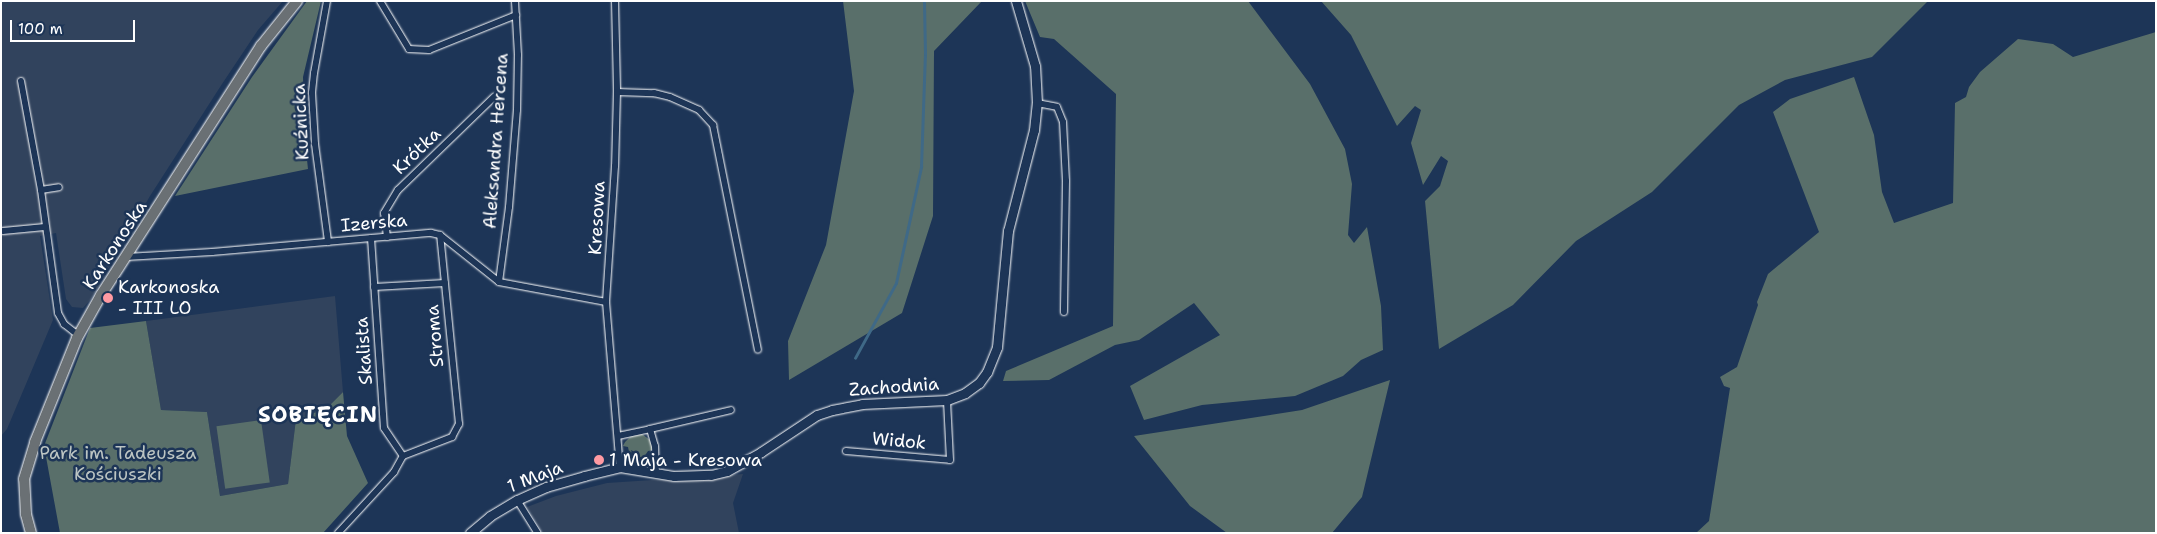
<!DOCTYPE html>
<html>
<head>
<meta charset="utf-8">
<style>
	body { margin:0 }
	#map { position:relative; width:2157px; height:534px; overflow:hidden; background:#1d3557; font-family:"Shantell Sans",sans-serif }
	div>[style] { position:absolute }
	.built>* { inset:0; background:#31435d }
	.green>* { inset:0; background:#596f6a; transform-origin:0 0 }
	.stream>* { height:2.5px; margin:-1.25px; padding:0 1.25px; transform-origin:1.25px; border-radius:1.25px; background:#3f6987 }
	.roads { filter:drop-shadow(0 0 1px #fff) drop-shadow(0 0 1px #fff) }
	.street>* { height:6px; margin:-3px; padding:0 3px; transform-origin:3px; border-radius:3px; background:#1d3557 }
	.secondary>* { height:9px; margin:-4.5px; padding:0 4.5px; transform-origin:4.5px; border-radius:4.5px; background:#1d3557 }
	.primary>* { height:10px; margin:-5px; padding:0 5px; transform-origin:5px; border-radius:5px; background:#6a7074 }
	.dots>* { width:14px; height:14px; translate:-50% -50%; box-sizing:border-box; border:2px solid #1d3557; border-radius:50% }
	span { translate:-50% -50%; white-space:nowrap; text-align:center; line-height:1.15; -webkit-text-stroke:5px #1d3557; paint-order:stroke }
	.street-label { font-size:18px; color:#fff }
	.poi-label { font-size:18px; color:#fff }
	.left { translate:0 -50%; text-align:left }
	.park-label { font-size:18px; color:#bdc5c3 }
	.district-label { font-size:22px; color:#fff; font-weight:700; letter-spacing:1px }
	.frame { position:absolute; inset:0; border:2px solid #fff; pointer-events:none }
	.scale { position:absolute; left:10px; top:20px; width:125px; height:22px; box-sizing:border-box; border:2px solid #fff; border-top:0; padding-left:6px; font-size:15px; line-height:18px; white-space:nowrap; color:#fff; -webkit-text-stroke:4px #1d3557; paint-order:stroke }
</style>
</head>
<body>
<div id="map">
	<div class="built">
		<div style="clip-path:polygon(1px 1px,283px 1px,258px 30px,222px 84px,150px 196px,91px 299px,83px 308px,72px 307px,66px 299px,56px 233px,40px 236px,53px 320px,7px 429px,1px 436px)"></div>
		<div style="clip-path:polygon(335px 296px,343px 392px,326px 409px,296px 419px,288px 484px,220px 496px,207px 412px,161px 410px,146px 321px)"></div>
		<div style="clip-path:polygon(743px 474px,733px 503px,739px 533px,543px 533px,527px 507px,556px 496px,607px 483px)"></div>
	</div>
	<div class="green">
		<div style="clip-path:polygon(307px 1px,321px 1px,303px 77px,305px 141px,308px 169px,175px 196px,252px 77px)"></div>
		<div style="clip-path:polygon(843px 1px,982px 1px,934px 51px,933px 216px,902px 313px,789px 380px,788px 341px,826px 245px,854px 91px)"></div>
		<div style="clip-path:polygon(1025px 1px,1248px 1px,1310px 84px,1345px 149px,1352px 184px,1348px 235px,1354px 243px,1367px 227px,1381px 306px,1383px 350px,1361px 360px,1343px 376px,1295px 396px,1202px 405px,1144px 420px,1130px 386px,1220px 335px,1194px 303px,1139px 340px,1115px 345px,1049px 380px,1003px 381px,1006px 371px,1113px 326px,1116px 94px,1054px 39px,1040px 37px)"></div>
		<div style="clip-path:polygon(1321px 1px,1928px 1px,1872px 57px,1785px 80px,1739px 105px,1652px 192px,1576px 241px,1513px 305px,1439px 349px,1425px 201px,1440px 186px,1448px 161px,1441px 156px,1423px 185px,1411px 143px,1421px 110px,1415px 106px,1397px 126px,1351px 35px)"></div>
		<div style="clip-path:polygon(2156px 32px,2156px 533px,1696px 533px,1709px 521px,1730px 388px,1724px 386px,1720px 377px,1737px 367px,1758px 305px,1757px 302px,1768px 274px,1819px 232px,1773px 112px,1790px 99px,1854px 77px,1874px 135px,1882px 192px,1894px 223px,1953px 203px,1955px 103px,1966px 97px,1969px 87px,1980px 72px,2018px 39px,2053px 44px,2073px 57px)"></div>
		<div style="clip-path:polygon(146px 321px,161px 410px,207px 412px,220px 496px,288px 484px,296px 419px,326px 409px,343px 392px,347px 436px,368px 483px,323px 533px,60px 533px,44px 446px,90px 328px)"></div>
		<div style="clip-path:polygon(1390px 380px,1362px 497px,1332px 533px,1227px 533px,1190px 506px,1134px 436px,1302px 410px)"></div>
		<div style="left:261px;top:420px;width:63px;height:45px;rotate:82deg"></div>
		<div style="clip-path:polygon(642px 434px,650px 440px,653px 450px,648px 451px,644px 457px,633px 457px,629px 452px,628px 447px,623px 446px,625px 442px,632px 435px)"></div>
	</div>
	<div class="stream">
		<div style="left:855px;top:358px;width:85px;rotate:-61.3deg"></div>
		<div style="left:896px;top:283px;width:119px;rotate:-77.8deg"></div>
		<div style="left:921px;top:167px;width:113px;rotate:-88deg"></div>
		<div style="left:925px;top:54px;width:53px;rotate:-91.1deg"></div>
	</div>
	<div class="roads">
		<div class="street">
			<div style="left:327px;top:1px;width:73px;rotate:100.2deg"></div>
			<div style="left:314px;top:73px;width:20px;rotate:96deg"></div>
			<div style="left:312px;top:93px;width:51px;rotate:86.6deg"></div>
			<div style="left:315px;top:144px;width:99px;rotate:82.4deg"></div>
			<div style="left:380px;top:1px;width:56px;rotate:58.9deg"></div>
			<div style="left:409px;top:49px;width:20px;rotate:3deg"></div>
			<div style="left:429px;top:50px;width:94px;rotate:-21.9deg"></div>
			<div style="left:615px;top:1px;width:91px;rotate:88.7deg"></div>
			<div style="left:617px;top:92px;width:74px;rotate:91.5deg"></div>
			<div style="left:615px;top:166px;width:136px;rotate:93.8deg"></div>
			<div style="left:606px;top:302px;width:166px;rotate:85.2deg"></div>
			<div style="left:21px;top:81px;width:111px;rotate:79.6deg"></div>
			<div style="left:41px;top:190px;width:124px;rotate:82.1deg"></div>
			<div style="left:58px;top:313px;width:13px;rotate:61deg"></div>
			<div style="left:64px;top:324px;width:18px;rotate:38deg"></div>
			<div style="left:617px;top:92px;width:37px;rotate:2deg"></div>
			<div style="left:654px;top:93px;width:16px;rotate:14deg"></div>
			<div style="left:670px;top:97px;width:32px;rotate:24deg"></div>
			<div style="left:699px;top:110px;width:21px;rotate:47deg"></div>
			<div style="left:713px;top:125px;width:229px;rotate:78.7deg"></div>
			<div style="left:1037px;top:103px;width:20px;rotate:11deg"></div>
			<div style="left:1057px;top:107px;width:16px;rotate:68deg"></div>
			<div style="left:1063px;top:122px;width:59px;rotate:87.1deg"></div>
			<div style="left:1066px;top:181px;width:131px;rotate:90.9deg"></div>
			<div style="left:41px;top:190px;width:18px;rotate:-9deg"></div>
			<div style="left:3px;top:231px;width:42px;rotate:-5.4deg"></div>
			<div style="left:387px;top:237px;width:24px;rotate:-97deg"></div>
			<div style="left:384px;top:213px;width:27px;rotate:-59deg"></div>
			<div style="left:398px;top:190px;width:134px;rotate:-44.1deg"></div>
			<div style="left:371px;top:238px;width:190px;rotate:86.1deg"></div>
			<div style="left:384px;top:428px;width:34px;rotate:56deg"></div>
			<div style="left:126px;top:257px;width:86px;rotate:-3.3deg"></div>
			<div style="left:212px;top:252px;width:220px;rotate:-5deg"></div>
			<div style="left:431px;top:233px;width:9px;rotate:13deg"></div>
			<div style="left:440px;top:235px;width:75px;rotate:38.5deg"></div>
			<div style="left:499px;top:282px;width:109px;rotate:10.6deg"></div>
			<div style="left:499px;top:282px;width:76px;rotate:-82.4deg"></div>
			<div style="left:509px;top:207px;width:97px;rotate:-85.3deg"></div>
			<div style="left:517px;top:110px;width:55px;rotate:-89deg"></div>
			<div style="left:518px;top:55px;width:54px;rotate:-93.2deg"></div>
			<div style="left:374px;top:287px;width:71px;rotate:-3.2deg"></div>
			<div style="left:650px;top:429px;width:83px;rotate:-13.2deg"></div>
			<div style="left:618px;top:436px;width:33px;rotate:-12deg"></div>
			<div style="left:650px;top:429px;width:18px;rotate:74deg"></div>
			<div style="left:655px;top:446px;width:26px;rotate:88deg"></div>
			<div style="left:846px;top:451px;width:104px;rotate:4.9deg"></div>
			<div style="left:950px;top:460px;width:60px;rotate:-92.9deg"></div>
			<div style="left:517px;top:500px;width:39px;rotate:58deg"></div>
			<div style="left:338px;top:533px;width:83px;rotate:-47.4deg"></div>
			<div style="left:394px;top:472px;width:18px;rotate:-61deg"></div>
			<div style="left:403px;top:456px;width:53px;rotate:-21.2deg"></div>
			<div style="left:452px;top:437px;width:15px;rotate:-62deg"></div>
			<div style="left:459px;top:424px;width:190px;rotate:-95.7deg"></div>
		</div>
		<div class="secondary">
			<div style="left:470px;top:533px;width:26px;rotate:-40deg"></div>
			<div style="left:490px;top:516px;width:31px;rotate:-31deg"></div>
			<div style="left:517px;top:500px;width:32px;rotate:-24deg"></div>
			<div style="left:546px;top:487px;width:40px;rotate:-16deg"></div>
			<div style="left:584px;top:476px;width:37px;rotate:-14deg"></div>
			<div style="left:620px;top:467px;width:55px;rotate:9.5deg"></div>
			<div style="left:674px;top:476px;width:37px;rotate:-2deg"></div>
			<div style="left:711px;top:475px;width:16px;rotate:-14deg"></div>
			<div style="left:727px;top:471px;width:39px;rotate:-29deg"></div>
			<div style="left:761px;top:452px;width:67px;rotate:-33.5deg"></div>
			<div style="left:817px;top:415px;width:16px;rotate:-18deg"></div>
			<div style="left:832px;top:410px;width:31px;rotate:-11deg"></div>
			<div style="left:862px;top:404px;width:85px;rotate:-2.7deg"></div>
			<div style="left:947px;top:400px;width:19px;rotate:-21deg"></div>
			<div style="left:965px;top:393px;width:17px;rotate:-36deg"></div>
			<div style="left:979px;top:383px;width:14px;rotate:-54deg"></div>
			<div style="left:987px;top:372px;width:27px;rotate:-68deg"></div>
			<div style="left:997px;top:347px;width:117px;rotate:-84.6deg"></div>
			<div style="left:1008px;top:231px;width:104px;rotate:-75.6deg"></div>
			<div style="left:1034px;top:130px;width:27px;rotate:-84deg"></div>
			<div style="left:1037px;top:103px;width:37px;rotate:-93deg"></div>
			<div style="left:1035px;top:66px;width:68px;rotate:-106.3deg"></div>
		</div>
		<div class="primary">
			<div style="left:31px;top:533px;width:20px;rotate:-105deg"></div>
			<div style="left:26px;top:514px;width:35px;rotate:-93deg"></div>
			<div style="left:24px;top:479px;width:39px;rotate:-73deg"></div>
			<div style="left:35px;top:442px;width:112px;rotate:-68deg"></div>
			<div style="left:77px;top:338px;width:49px;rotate:-60.8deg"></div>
			<div style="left:101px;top:295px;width:296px;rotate:-57.3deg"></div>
			<div style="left:261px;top:46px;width:58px;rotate:-51.3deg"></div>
		</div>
	</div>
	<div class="dots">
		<div style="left:108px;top:298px;background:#ff9aa2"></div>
		<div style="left:599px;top:460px;background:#ff9aa2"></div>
	</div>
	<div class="street-label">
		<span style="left:301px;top:122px;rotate:-93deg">Kuźnicka</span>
		<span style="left:496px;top:141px;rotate:-86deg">Aleksandra Hercena</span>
		<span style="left:417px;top:151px;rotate:-44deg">Krótka</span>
		<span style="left:597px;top:218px;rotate:-87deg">Kresowa</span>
		<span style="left:374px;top:223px;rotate:-5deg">Izerska</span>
		<span style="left:115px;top:245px;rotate:-57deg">Karkonoska</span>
		<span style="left:435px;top:336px;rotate:-95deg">Stroma</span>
		<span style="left:364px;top:351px;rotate:-94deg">Skalista</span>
		<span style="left:894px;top:387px;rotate:-4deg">Zachodnia</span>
		<span style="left:899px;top:441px;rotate:5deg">Widok</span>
		<span style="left:535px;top:477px;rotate:-21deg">1 Maja</span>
	</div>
	<div class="poi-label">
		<span class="left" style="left:118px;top:298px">Karkonoska<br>- III LO</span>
		<span class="left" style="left:609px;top:460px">1 Maja - Kresowa</span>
	</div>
	<div class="park-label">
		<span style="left:118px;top:464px">Park im. Tadeusza<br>Kościuszki</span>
	</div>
	<div class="district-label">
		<span style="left:318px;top:415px">SOBIĘCIN</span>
	</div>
	<div class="frame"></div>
	<div class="scale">100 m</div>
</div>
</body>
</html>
